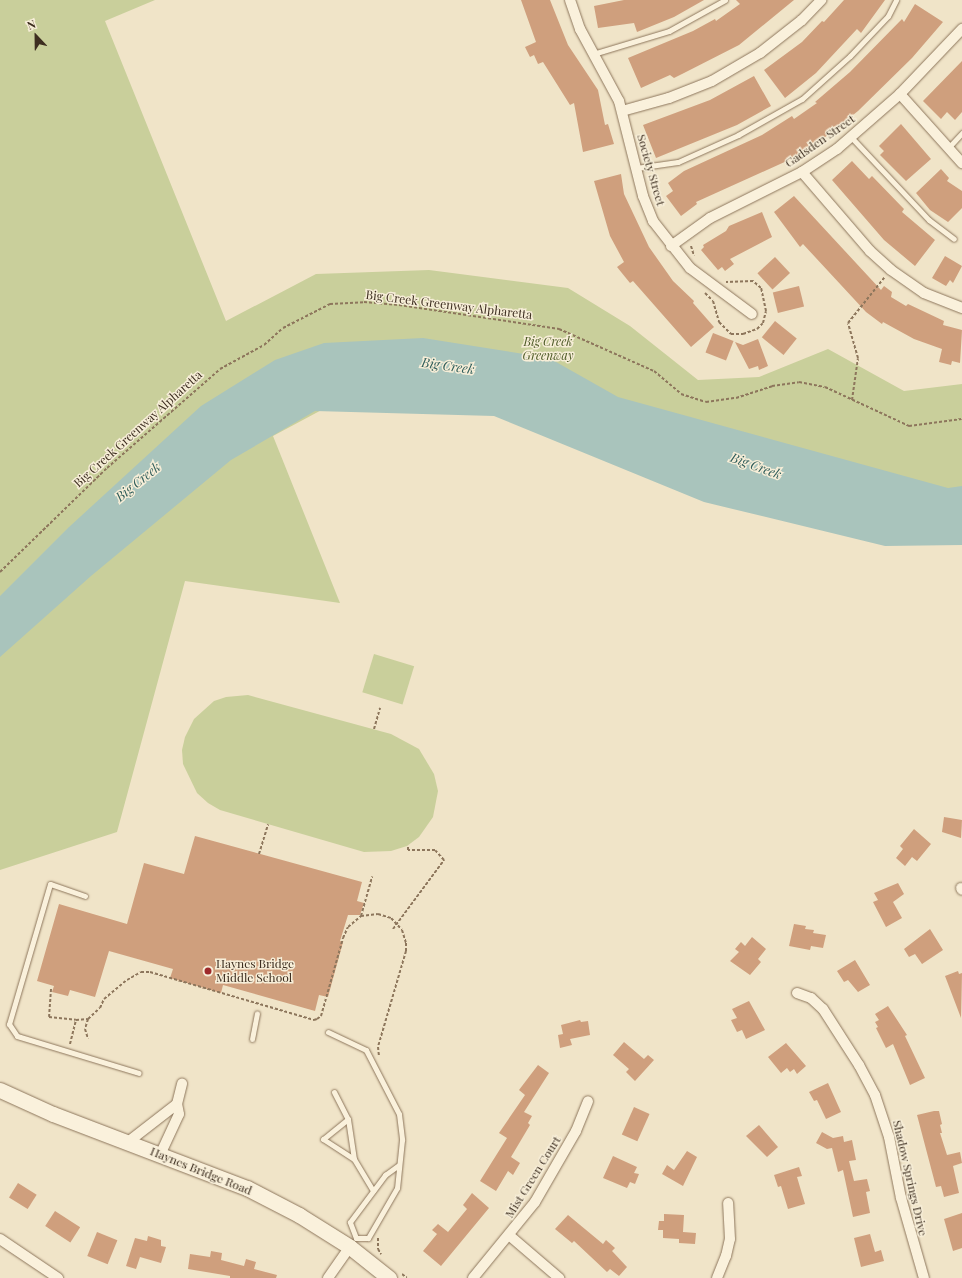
<!DOCTYPE html>
<html>
<head>
<meta charset="utf-8">
<style>
	body { margin:0 }
	#map { position:relative; width:962px; height:1278px; overflow:hidden; background:#f0e4c8; font-family:"Playfair Display",serif }
	div>[style] { position:absolute }
	.green>* { inset:0; background:#c9cf9b; transform-origin:0 0 }
	.water>* { inset:0; background:#a9c4bc }
	.building>* { inset:0; background:#cf9f7d; transform-origin:0 0 }
	.path>* { height:2px; margin-top:-1px; transform-origin:0; background:repeating-linear-gradient(90deg,#8d765c 0 3px,transparent 0 5px) }
	.roads { filter:drop-shadow(0 0 1px #8d765c) drop-shadow(0 0 1px #8d765c) }
	.service>* { height:5px; margin:-2.5px; padding:0 2.5px; transform-origin:2.5px; border-radius:2.5px; background:#faf1dc }
	.minor>* { height:10px; margin:-5px; padding:0 5px; transform-origin:5px; border-radius:5px; background:#faf1dc }
	.secondary>* { height:15px; margin:-7.5px; padding:0 7.5px; transform-origin:7.5px; border-radius:7.5px; background:#faf1dc }
	.dots>* { width:11px; height:11px; translate:-50% -50%; box-sizing:border-box; border:2px solid #f7eed8; border-radius:50% }
	span { translate:-50% -50%; white-space:nowrap; text-align:center; line-height:1.15; -webkit-text-stroke:3px #f7eed8; paint-order:stroke }
	.street-label { font-size:12px; color:#3d2e20 }
	.park-label { font-size:12px; color:#4d5a26; font-style:italic }
	.poi-label { font-size:12px; color:#3d2e20 }
	.left { translate:0 -50%; text-align:left }
	.water-label { font-size:13px; color:#2f5d5a; font-style:italic }
	.north { position:absolute; left:16px; top:16px; width:40px; height:40px; -webkit-text-stroke:3px #f7eed8; paint-order:stroke; rotate:338deg; font-size:11px; font-weight:700; line-height:16px; text-align:center; color:#3d2e20 }
	.north::after { content:''; display:block; margin:auto; width:14px; height:18px; background:#3d2e20; clip-path:polygon(50% 0,100% 100%,50% 72%,0 100%) }
</style>
</head>
<body>
<div id="map">
	<div class="green">
		<div style="clip-path:polygon(0 0,155px 0,105px 21px,226px 321px,316px 274px,429px 270px,568px 288px,630px 326px,698px 380px,759px 377px,828px 349px,904px 391px,962px 384px,962px 492px,413px 361px,273px 436px,340px 603px,185px 581px,117px 832px,0 870px)"></div>
		<div style="left:374px;top:654px;width:42px;height:40px;rotate:17deg"></div>
		<div style="clip-path:polygon(248px 695px,391px 734px,419px 749px,434px 774px,438px 791px,433px 817px,419px 837px,407px 846px,391px 851px,364px 852px,220px 810px,208px 803px,197px 793px,183px 764px,182px 750px,185px 737px,194px 719px,214px 701px,226px 697px)"></div>
	</div>
	<div class="water">
		<div style="clip-path:polygon(423px 338px,549px 358px,618px 397px,948px 488px,962px 486px,962px 545px,885px 546px,704px 502px,494px 416px,315px 411px,231px 460px,91px 576px,0 657px,0 596px,68px 528px,201px 406px,275px 360px,324px 343px)"></div>
	</div>
	<div class="building">
		<div style="clip-path:polygon(521px 0,550px 0,568px 45px,598px 90px,605px 125px,608px 124px,614px 144px,583px 152px,574px 103px,570px 105px,543px 62px,538px 64px,534px 55px,530px 57px,525px 47px,536px 42px)"></div>
		<div style="clip-path:polygon(624px 0,704px 0,674px 17px,637px 32px,634px 23px,598px 28px,594px 6px)"></div>
		<div style="clip-path:polygon(736px 0,794px 0,739px 45px,684px 73px,674px 78px,670px 75px,641px 88px,628px 58px,693px 31px,715px 19px,716px 21px,740px 4px)"></div>
		<div style="clip-path:polygon(844px 0,885px 0,861px 33px,857px 29px,816px 73px,785px 98px,764px 70px,802px 42px,822px 21px,824px 22px)"></div>
		<div style="clip-path:polygon(915px 4px,943px 22px,912px 58px,858px 111px,819px 142px,789px 160px,696px 202px,697px 204px,681px 216px,666px 196px,673px 191px,668px 183px,684px 171px,762px 135px,792px 116px,794px 119px,817px 103px,815px 102px,850px 72px,902px 19px,904px 22px)"></div>
		<div style="clip-path:polygon(962px 61px,962px 112px,955px 120px,947px 112px,941px 119px,923px 101px)"></div>
		<div style="clip-path:polygon(754px 76px,771px 106px,737px 125px,656px 158px,643px 125px,710px 100px)"></div>
		<div style="clip-path:polygon(901px 124px,931px 159px,906px 181px,880px 155px,884px 151px,879px 146px)"></div>
		<div style="clip-path:polygon(852px 161px,869px 179px,872px 176px,904px 209px,902px 212px,935px 240px,915px 266px,884px 240px,832px 180px)"></div>
		<div style="clip-path:polygon(941px 169px,949px 178px,947px 181px,962px 191px,962px 208px,948px 222px,930px 210px,916px 193px)"></div>
		<div style="clip-path:polygon(621px 174px,624px 194px,649px 247px,673px 281px,694px 301px,693px 303px,714px 327px,691px 347px,633px 281px,630px 283px,617px 267px,624px 262px,610px 236px,594px 181px)"></div>
		<div style="clip-path:polygon(794px 196px,881px 290px,884px 286px,892px 292px,891px 297px,906px 306px,908px 304px,944px 321px,943px 325px,962px 330px,960px 363px,952px 361px,951px 365px,939px 362px,942px 349px,914px 339px,883px 322px,882px 324px,866px 312px,803px 244px,800px 247px,774px 212px)"></div>
		<div style="clip-path:polygon(762px 212px,772px 237px,730px 259px,734px 264px,725px 271px,722px 267px,718px 270px,701px 250px,704px 247px,703px 245px,726px 231px,729px 226px)"></div>
		<div style="clip-path:polygon(945px 256px,962px 266px,953px 283px,950px 280px,946px 286px,932px 278px)"></div>
		<div style="left:775px;top:257px;width:22px;height:24px;rotate:47deg"></div>
		<div style="left:799px;top:286px;width:21px;height:27px;rotate:76deg"></div>
		<div style="left:775px;top:321px;width:28px;height:21px;rotate:39deg"></div>
		<div style="left:713px;top:333px;width:22px;height:21px;rotate:21deg"></div>
		<div style="clip-path:polygon(758px 339px,768px 366px,759px 370px,758px 366px,749px 369px,735px 342px,743px 345px)"></div>
		<div style="clip-path:polygon(944px 817px,962px 820px,961px 838px,942px 832px)"></div>
		<div style="clip-path:polygon(914px 829px,931px 844px,917px 861px,912px 857px,905px 866px,896px 858px,903px 849px,900px 846px)"></div>
		<div style="clip-path:polygon(195px 836px,362px 882px,357px 901px,364px 903px,360px 915px,348px 915px,340px 941px,343px 942px,328px 997px,319px 995px,315px 1011px,223px 985px,221px 993px,170px 978px,173px 969px,109px 951px,95px 997px,70px 990px,68px 996px,52px 992px,54px 986px,37px 981px,59px 904px,127px 924px,144px 863px,184px 874px)"></div>
		<div style="clip-path:polygon(898px 883px,904px 894px,893px 902px,902px 918px,886px 927px,873px 902px,878px 900px,874px 893px)"></div>
		<div style="clip-path:polygon(794px 924px,806px 926px,805px 929px,814px 930px,813px 933px,826px 935px,823px 948px,811px 946px,810px 950px,789px 946px)"></div>
		<div style="clip-path:polygon(930px 929px,943px 950px,922px 964px,915px 954px,909px 957px,904px 949px)"></div>
		<div style="clip-path:polygon(752px 937px,766px 949px,758px 959px,761px 962px,750px 975px,730px 961px,739px 952px,735px 949px,741px 942px,745px 946px)"></div>
		<div style="clip-path:polygon(855px 960px,870px 985px,858px 992px,848px 980px,844px 982px,837px 971px)"></div>
		<div style="clip-path:polygon(958px 971px,959px 974px,962px 973px,961px 1018px,945px 976px)"></div>
		<div style="clip-path:polygon(749px 1001px,765px 1030px,746px 1039px,742px 1030px,737px 1032px,731px 1020px,737px 1018px,732px 1009px)"></div>
		<div style="clip-path:polygon(888px 1006px,907px 1035px,905px 1036px,925px 1078px,910px 1085px,893px 1044px,886px 1048px,876px 1028px,878px 1027px,875px 1022px,879px 1020px,875px 1014px)"></div>
		<div style="clip-path:polygon(580px 1020px,581px 1022px,588px 1021px,590px 1035px,570px 1039px,572px 1045px,560px 1048px,558px 1035px,563px 1034px,561px 1025px)"></div>
		<div style="clip-path:polygon(624px 1042px,644px 1059px,648px 1055px,654px 1060px,635px 1081px,626px 1072px,629px 1069px,613px 1055px)"></div>
		<div style="clip-path:polygon(786px 1043px,806px 1066px,797px 1074px,794px 1069px,790px 1072px,787px 1068px,781px 1073px,768px 1057px)"></div>
		<div style="clip-path:polygon(538px 1065px,549px 1073px,524px 1112px,532px 1116px,528px 1123px,530px 1125px,511px 1157px,520px 1163px,513px 1175px,508px 1171px,496px 1191px,480px 1181px,507px 1138px,499px 1133px,525px 1095px,519px 1090px)"></div>
		<div style="clip-path:polygon(828px 1083px,841px 1112px,826px 1119px,817px 1100px,814px 1101px,809px 1092px)"></div>
		<div style="left:634px;top:1107px;width:17px;height:30px;rotate:24deg"></div>
		<div style="clip-path:polygon(934px 1111px,939px 1111px,942px 1124px,940px 1125px,942px 1133px,940px 1133px,947px 1155px,960px 1152px,962px 1163px,953px 1166px,959px 1193px,944px 1197px,941px 1186px,936px 1187px,917px 1115px)"></div>
		<div style="clip-path:polygon(759px 1125px,778px 1147px,767px 1157px,746px 1136px)"></div>
		<div style="clip-path:polygon(822px 1132px,833px 1138px,843px 1136px,844px 1142px,852px 1140px,856px 1160px,849px 1161px,854px 1181px,867px 1179px,870px 1191px,866px 1192px,870px 1213px,853px 1217px,843px 1170px,838px 1172px,832px 1148px,827px 1149px,816px 1143px)"></div>
		<div style="clip-path:polygon(687px 1151px,697px 1157px,683px 1186px,662px 1174px,667px 1165px,674px 1170px)"></div>
		<div style="clip-path:polygon(613px 1156px,637px 1167px,634px 1173px,639px 1174px,635px 1184px,630px 1182px,627px 1188px,603px 1178px)"></div>
		<div style="clip-path:polygon(799px 1167px,802px 1176px,797px 1177px,805px 1204px,788px 1209px,781px 1186px,778px 1187px,774px 1175px)"></div>
		<div style="left:18px;top:1183px;width:22px;height:17px;rotate:32deg"></div>
		<div style="clip-path:polygon(472px 1193px,489px 1208px,441px 1266px,423px 1251px,437px 1234px,432px 1230px,438px 1224px,448px 1232px,467px 1209px,463px 1205px)"></div>
		<div style="left:55px;top:1211px;width:30px;height:18px;rotate:33deg"></div>
		<div style="clip-path:polygon(962px 1213px,962px 1248px,953px 1251px,944px 1219px)"></div>
		<div style="clip-path:polygon(664px 1214px,684px 1215px,683px 1232px,696px 1233px,695px 1244px,679px 1243px,679px 1239px,663px 1238px,663px 1230px,658px 1230px,659px 1221px,664px 1221px)"></div>
		<div style="clip-path:polygon(568px 1215px,603px 1244px,606px 1240px,615px 1248px,612px 1251px,627px 1267px,619px 1276px,610px 1269px,607px 1272px,574px 1241px,572px 1243px,555px 1229px)"></div>
		<div style="left:97px;top:1232px;width:22px;height:26px;rotate:22deg"></div>
		<div style="clip-path:polygon(870px 1234px,875px 1252px,881px 1250px,884px 1261px,861px 1267px,854px 1238px)"></div>
		<div style="clip-path:polygon(148px 1236px,161px 1240px,161px 1246px,166px 1247px,161px 1263px,140px 1257px,136px 1269px,126px 1266px,135px 1238px,147px 1241px)"></div>
		<div style="clip-path:polygon(211px 1251px,222px 1253px,221px 1260px,244px 1266px,246px 1259px,256px 1262px,254px 1269px,277px 1275px,276px 1278px,230px 1278px,230px 1276px,188px 1269px,190px 1254px,210px 1257px)"></div>
	</div>
	<div class="path">
		<div style="left:691px;top:246px;width:10px;rotate:73deg"></div>
		<div style="left:705px;top:293px;width:11px;rotate:45deg"></div>
		<div style="left:713px;top:301px;width:22px;rotate:74deg"></div>
		<div style="left:719px;top:322px;width:17px;rotate:45deg"></div>
		<div style="left:731px;top:334px;width:12px"></div>
		<div style="left:743px;top:334px;width:15px;rotate:-20deg"></div>
		<div style="left:757px;top:329px;width:8px;rotate:-45deg"></div>
		<div style="left:763px;top:323px;width:12px;rotate:-76deg"></div>
		<div style="left:766px;top:311px;width:24px;rotate:-102deg"></div>
		<div style="left:761px;top:288px;width:11px;rotate:-139deg"></div>
		<div style="left:753px;top:281px;width:27px;rotate:178deg"></div>
		<div style="left:852px;top:400px;width:42px;rotate:-81.9deg"></div>
		<div style="left:858px;top:358px;width:36px;rotate:-106deg"></div>
		<div style="left:848px;top:323px;width:58px;rotate:-51.3deg"></div>
		<div style="left:0;top:572px;width:149px;rotate:-44.2deg"></div>
		<div style="left:107px;top:468px;width:150px;rotate:-41.2deg"></div>
		<div style="left:220px;top:369px;width:50px;rotate:-28.6deg"></div>
		<div style="left:264px;top:345px;width:25px;rotate:-42deg"></div>
		<div style="left:283px;top:328px;width:53px;rotate:-27.1deg"></div>
		<div style="left:330px;top:304px;width:34px;rotate:-3deg"></div>
		<div style="left:364px;top:302px;width:35px;rotate:5deg"></div>
		<div style="left:399px;top:305px;width:162px;rotate:8.5deg"></div>
		<div style="left:559px;top:329px;width:104px;rotate:23.9deg"></div>
		<div style="left:654px;top:371px;width:35px;rotate:40deg"></div>
		<div style="left:681px;top:394px;width:26px;rotate:18deg"></div>
		<div style="left:706px;top:402px;width:30px;rotate:-8deg"></div>
		<div style="left:736px;top:398px;width:38px;rotate:-18deg"></div>
		<div style="left:772px;top:386px;width:27px;rotate:-8deg"></div>
		<div style="left:799px;top:382px;width:26px;rotate:11deg"></div>
		<div style="left:825px;top:387px;width:93px;rotate:24.9deg"></div>
		<div style="left:909px;top:426px;width:53px;rotate:-7.5deg"></div>
		<div style="left:374px;top:729px;width:22px;rotate:-74deg"></div>
		<div style="left:259px;top:854px;width:31px;rotate:-73deg"></div>
		<div style="left:361px;top:916px;width:17px;rotate:-7deg"></div>
		<div style="left:378px;top:914px;width:14px;rotate:17deg"></div>
		<div style="left:391px;top:918px;width:16px;rotate:47deg"></div>
		<div style="left:402px;top:930px;width:14px;rotate:73deg"></div>
		<div style="left:406px;top:943px;width:8px;rotate:90deg"></div>
		<div style="left:406px;top:951px;width:100px;rotate:106.3deg"></div>
		<div style="left:378px;top:1047px;width:10px;rotate:84deg"></div>
		<div style="left:393px;top:929px;width:86px;rotate:-53.5deg"></div>
		<div style="left:444px;top:860px;width:13px;rotate:-132deg"></div>
		<div style="left:435px;top:850px;width:27px;rotate:180deg"></div>
		<div style="left:408px;top:850px;width:5px;rotate:-90deg"></div>
		<div style="left:51px;top:989px;width:28px;rotate:94deg"></div>
		<div style="left:49px;top:1017px;width:27px;rotate:6deg"></div>
		<div style="left:88px;top:1019px;width:10px;rotate:107deg"></div>
		<div style="left:85px;top:1029px;width:10px;rotate:73deg"></div>
		<div style="left:70px;top:1044px;width:25px;rotate:-76deg"></div>
		<div style="left:76px;top:1020px;width:12px;rotate:-5deg"></div>
		<div style="left:88px;top:1019px;width:16px;rotate:-43deg"></div>
		<div style="left:100px;top:1008px;width:10px;rotate:-66deg"></div>
		<div style="left:104px;top:999px;width:30px;rotate:-40deg"></div>
		<div style="left:127px;top:980px;width:16px;rotate:-30deg"></div>
		<div style="left:141px;top:972px;width:9px"></div>
		<div style="left:150px;top:972px;width:171px;rotate:16.3deg"></div>
		<div style="left:314px;top:1020px;width:3px;rotate:-18deg"></div>
		<div style="left:317px;top:1019px;width:5px;rotate:-37deg"></div>
		<div style="left:321px;top:1016px;width:81px;rotate:-74.2deg"></div>
		<div style="left:343px;top:938px;width:12px;rotate:-66deg"></div>
		<div style="left:348px;top:927px;width:17px;rotate:-40deg"></div>
		<div style="left:361px;top:916px;width:41px;rotate:-74.2deg"></div>
		<div style="left:378px;top:1238px;width:11px;rotate:90deg"></div>
		<div style="left:378px;top:1249px;width:6px;rotate:59deg"></div>
		<div style="left:402px;top:1274px;width:6px;rotate:39deg"></div>
	</div>
	<div class="roads">
		<div class="service">
			<div style="left:593px;top:54px;width:79px;rotate:-16.8deg"></div>
			<div style="left:669px;top:31px;width:64px;rotate:-29deg"></div>
			<div style="left:851px;top:137px;width:114px;rotate:46.8deg"></div>
			<div style="left:929px;top:220px;width:31px;rotate:37deg"></div>
			<div style="left:948px;top:148px;width:21px;rotate:-47deg"></div>
			<div style="left:636px;top:168px;width:42px;rotate:-8.1deg"></div>
			<div style="left:678px;top:162px;width:66px;rotate:-24.2deg"></div>
			<div style="left:738px;top:135px;width:73px;rotate:-29.4deg"></div>
			<div style="left:802px;top:99px;width:64px;rotate:-41.9deg"></div>
			<div style="left:850px;top:56px;width:55px;rotate:-46.5deg"></div>
			<div style="left:888px;top:16px;width:18px;rotate:-63deg"></div>
			<div style="left:85px;top:896px;width:37px;rotate:-161deg"></div>
			<div style="left:50px;top:884px;width:146px;rotate:106.3deg"></div>
			<div style="left:9px;top:1024px;width:14px;rotate:56deg"></div>
			<div style="left:17px;top:1036px;width:127px;rotate:16.9deg"></div>
			<div style="left:328px;top:1032px;width:42px;rotate:25.3deg"></div>
			<div style="left:366px;top:1050px;width:72px;rotate:62.7deg"></div>
			<div style="left:399px;top:1114px;width:26px;rotate:83deg"></div>
			<div style="left:402px;top:1140px;width:48px;rotate:95.9deg"></div>
			<div style="left:397px;top:1188px;width:58px;rotate:120.1deg"></div>
			<div style="left:368px;top:1238px;width:12px;rotate:180deg"></div>
			<div style="left:252px;top:1039px;width:26px;rotate:-79deg"></div>
			<div style="left:334px;top:1092px;width:30px;rotate:63deg"></div>
			<div style="left:348px;top:1119px;width:40px;rotate:81.5deg"></div>
			<div style="left:354px;top:1159px;width:37px;rotate:59deg"></div>
			<div style="left:348px;top:1119px;width:32px;rotate:141deg"></div>
			<div style="left:323px;top:1139px;width:37px;rotate:33deg"></div>
			<div style="left:356px;top:1238px;width:17px;rotate:-111deg"></div>
			<div style="left:350px;top:1222px;width:59px;rotate:-53.3deg"></div>
			<div style="left:385px;top:1175px;width:17px;rotate:-36deg"></div>
		</div>
		<div class="minor">
			<div style="left:570px;top:0;width:31px;rotate:71deg"></div>
			<div style="left:580px;top:29px;width:82px;rotate:61.6deg"></div>
			<div style="left:619px;top:101px;width:98px;rotate:75.8deg"></div>
			<div style="left:643px;top:196px;width:27px;rotate:68deg"></div>
			<div style="left:653px;top:221px;width:60px;rotate:51.8deg"></div>
			<div style="left:690px;top:268px;width:77px;rotate:36.6deg"></div>
			<div style="left:900px;top:94px;width:93px;rotate:48.1deg"></div>
			<div style="left:622px;top:111px;width:49px;rotate:-15.5deg"></div>
			<div style="left:669px;top:98px;width:46px;rotate:-21.6deg"></div>
			<div style="left:712px;top:81px;width:56px;rotate:-30.3deg"></div>
			<div style="left:760px;top:53px;width:53px;rotate:-38.2deg"></div>
			<div style="left:802px;top:20px;width:28px;rotate:-46deg"></div>
			<div style="left:802px;top:172px;width:104px;rotate:49.3deg"></div>
			<div style="left:870px;top:251px;width:28px;rotate:42deg"></div>
			<div style="left:891px;top:270px;width:40px;rotate:34.9deg"></div>
			<div style="left:924px;top:293px;width:41px;rotate:21.5deg"></div>
			<div style="left:671px;top:246px;width:48px;rotate:-35.7deg"></div>
			<div style="left:710px;top:218px;width:103px;rotate:-26.6deg"></div>
			<div style="left:802px;top:172px;width:42px;rotate:-33.3deg"></div>
			<div style="left:837px;top:149px;width:84px;rotate:-41.1deg"></div>
			<div style="left:900px;top:94px;width:90px;rotate:-46.4deg"></div>
			<div style="left:961px;top:888px;width:2px;rotate:63deg"></div>
			<div style="left:797px;top:993px;width:15px;rotate:20deg"></div>
			<div style="left:811px;top:998px;width:16px;rotate:43deg"></div>
			<div style="left:823px;top:1009px;width:67px;rotate:57.3deg"></div>
			<div style="left:859px;top:1065px;width:34px;rotate:62deg"></div>
			<div style="left:875px;top:1095px;width:44px;rotate:71.6deg"></div>
			<div style="left:889px;top:1137px;width:62px;rotate:78.9deg"></div>
			<div style="left:901px;top:1198px;width:83px;rotate:74deg"></div>
			<div style="left:128px;top:1142px;width:62px;rotate:-37.8deg"></div>
			<div style="left:160px;top:1155px;width:45px;rotate:-65.1deg"></div>
			<div style="left:179px;top:1114px;width:10px;rotate:-101deg"></div>
			<div style="left:177px;top:1104px;width:21px;rotate:-76deg"></div>
			<div style="left:510px;top:1236px;width:65px;rotate:40.6deg"></div>
			<div style="left:0;top:1239px;width:70px;rotate:33.9deg"></div>
			<div style="left:328px;top:1278px;width:38px;rotate:-55deg"></div>
			<div style="left:473px;top:1278px;width:98px;rotate:-50.8deg"></div>
			<div style="left:535px;top:1202px;width:82px;rotate:-60deg"></div>
			<div style="left:576px;top:1131px;width:32px;rotate:-68deg"></div>
			<div style="left:717px;top:1278px;width:24px;rotate:-68deg"></div>
			<div style="left:726px;top:1256px;width:17px;rotate:-77deg"></div>
			<div style="left:730px;top:1239px;width:36px;rotate:-93deg"></div>
		</div>
		<div class="secondary">
			<div style="left:0;top:1090px;width:58px;rotate:24.4deg"></div>
			<div style="left:53px;top:1114px;width:208px;rotate:20.9deg"></div>
			<div style="left:247px;top:1188px;width:59px;rotate:27.4deg"></div>
			<div style="left:299px;top:1215px;width:60px;rotate:32.1deg"></div>
			<div style="left:350px;top:1247px;width:50px;rotate:38.5deg"></div>
		</div>
	</div>
	<div class="dots">
		<div style="left:208px;top:971px;background:#9e2a2b"></div>
	</div>
	<div class="street-label">
		<span style="left:820px;top:141px;rotate:-35deg">Gadsden Street</span>
		<span style="left:651px;top:170px;rotate:74deg">Society Street</span>
		<span style="left:449px;top:305px;rotate:7deg">Big Creek Greenway Alpharetta</span>
		<span style="left:138px;top:429px;rotate:-42deg">Big Creek Greenway Alpharetta</span>
		<span style="left:201px;top:1171px;rotate:22deg">Haynes Bridge Road</span>
		<span style="left:533px;top:1177px;rotate:-58deg">Mist Green Court</span>
		<span style="left:910px;top:1178px;rotate:77deg">Shadow Springs Drive</span>
	</div>
	<div class="park-label">
		<span style="left:548px;top:349px">Big Creek<br>Greenway</span>
	</div>
	<div class="poi-label">
		<span class="left" style="left:216px;top:971px">Haynes Bridge<br>Middle School</span>
	</div>
	<div class="water-label">
		<span style="left:448px;top:366px;rotate:8deg">Big Creek</span>
		<span style="left:756px;top:466px;rotate:20deg">Big Creek</span>
		<span style="left:138px;top:482px;rotate:-39deg">Big Creek</span>
	</div>
	<div class="north">N</div>
</div>
</body>
</html>
